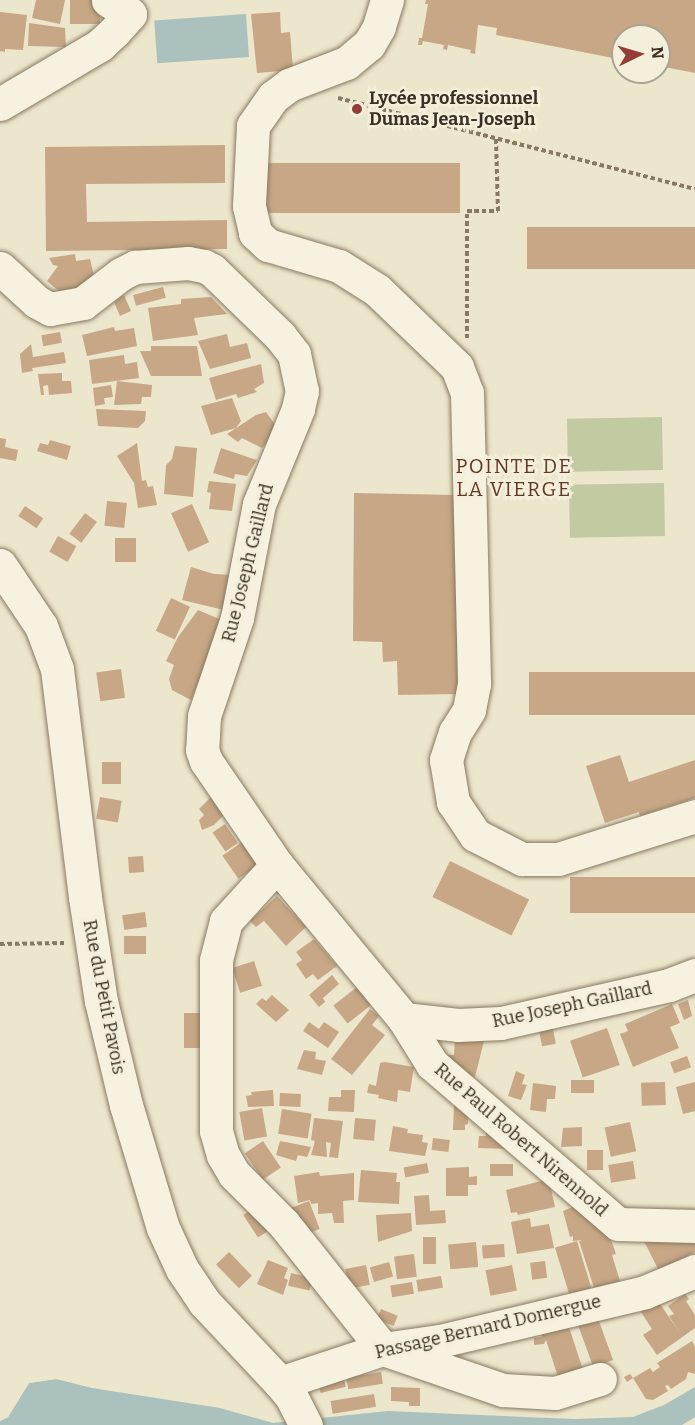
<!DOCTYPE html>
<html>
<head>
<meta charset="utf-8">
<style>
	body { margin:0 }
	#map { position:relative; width:695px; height:1425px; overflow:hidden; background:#ece6cc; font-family:Bitter,serif }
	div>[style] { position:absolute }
	.green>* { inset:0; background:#c1caa0; transform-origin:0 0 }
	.water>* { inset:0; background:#abc1bd; transform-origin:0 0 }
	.pier>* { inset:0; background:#ece6cc }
	.building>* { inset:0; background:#c7a785; transform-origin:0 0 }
	.path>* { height:4px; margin-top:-2px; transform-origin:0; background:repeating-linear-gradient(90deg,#887961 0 4.5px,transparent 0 7.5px) }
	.roads { filter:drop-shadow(0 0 2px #887961) drop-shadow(0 0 2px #887961) }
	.minor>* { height:33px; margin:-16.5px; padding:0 16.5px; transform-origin:16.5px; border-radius:16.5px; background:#f7f2df }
	.dots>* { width:16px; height:16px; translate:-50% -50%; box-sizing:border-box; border:3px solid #f4efdb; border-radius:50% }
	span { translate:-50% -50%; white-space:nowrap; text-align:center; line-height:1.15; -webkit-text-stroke:5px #f4efdb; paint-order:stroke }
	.poi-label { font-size:18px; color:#3a3023; font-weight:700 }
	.left { translate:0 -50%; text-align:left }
	.street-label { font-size:18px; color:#3a3023 }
	.neighbourhood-label { font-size:20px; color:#633825; letter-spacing:1.5px }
	.north { position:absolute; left:611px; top:24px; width:60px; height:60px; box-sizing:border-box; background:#f4efdb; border:2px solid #aaa391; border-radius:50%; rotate:85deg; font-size:16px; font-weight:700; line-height:24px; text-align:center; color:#3a3023 }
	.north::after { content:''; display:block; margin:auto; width:21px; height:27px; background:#923e35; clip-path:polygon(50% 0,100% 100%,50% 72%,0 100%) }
</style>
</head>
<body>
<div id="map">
	<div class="green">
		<div style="left:662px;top:417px;width:53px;height:95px;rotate:89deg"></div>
		<div style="left:664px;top:483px;width:53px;height:95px;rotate:89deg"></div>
	</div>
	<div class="water">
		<div style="left:246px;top:14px;width:43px;height:92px;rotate:86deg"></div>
		<div style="clip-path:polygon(56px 1379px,92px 1388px,220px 1408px,273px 1423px,388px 1411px,574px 1419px,633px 1417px,664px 1405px,695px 1387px,695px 1417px,682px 1425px,0 1425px,0 1421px,8px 1417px,29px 1383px)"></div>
	</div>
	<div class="pier">
		<div style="clip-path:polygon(56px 1376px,56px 1379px,29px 1383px,8px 1417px,0 1421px,27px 1381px)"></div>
	</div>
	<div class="building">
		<div style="clip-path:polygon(36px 0,65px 0,60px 24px,32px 18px)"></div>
		<div style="left:70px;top:0;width:30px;height:24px"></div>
		<div style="clip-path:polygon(426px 0,695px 0,695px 73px,659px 66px,659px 36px,623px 36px,623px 60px,496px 35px,497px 28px,478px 25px,475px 54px,470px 53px,471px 50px,448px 45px,447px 50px,443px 49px,444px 45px,423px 41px,422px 45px,418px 45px,419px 38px,422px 38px,428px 4px,425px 4px)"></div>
		<div style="clip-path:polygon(0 12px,27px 15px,23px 50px,5px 49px,5px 52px,0 51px)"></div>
		<div style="clip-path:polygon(280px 12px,281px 33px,290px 32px,293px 70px,257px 73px,251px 14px)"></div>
		<div style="clip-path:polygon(29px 23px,65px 28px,66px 47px,28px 46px)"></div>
		<div style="clip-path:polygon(225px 145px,225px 183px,86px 184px,87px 222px,227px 220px,227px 249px,46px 251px,45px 147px)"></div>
		<div style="left:460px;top:163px;width:50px;height:195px;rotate:90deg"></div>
		<div style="left:695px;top:227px;width:42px;height:168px;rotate:90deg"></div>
		<div style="clip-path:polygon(75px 254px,76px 261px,90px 259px,95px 280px,62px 294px,47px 281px,58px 266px,53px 265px,49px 258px)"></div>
		<div style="left:163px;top:287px;width:11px;height:31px;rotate:75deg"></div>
		<div style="clip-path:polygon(124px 295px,131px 311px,120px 316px,114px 302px)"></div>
		<div style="clip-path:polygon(211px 297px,227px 314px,194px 318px,198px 335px,153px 341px,148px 308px,181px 304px,181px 299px)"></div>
		<div style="clip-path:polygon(114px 327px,115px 331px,134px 328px,137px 346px,87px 356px,82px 335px)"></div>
		<div style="left:60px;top:332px;width:11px;height:19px;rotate:80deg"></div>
		<div style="clip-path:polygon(227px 334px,230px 347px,247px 343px,251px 358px,210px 369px,198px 341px)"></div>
		<div style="clip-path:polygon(31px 344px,33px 357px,64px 352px,66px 363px,32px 368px,33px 371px,22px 373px,20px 354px)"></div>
		<div style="clip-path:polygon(151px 346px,197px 346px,202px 376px,151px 376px,140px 351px,151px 351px)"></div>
		<div style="clip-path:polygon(124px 355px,125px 364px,137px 362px,139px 378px,92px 384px,89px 360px)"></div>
		<div style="clip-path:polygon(261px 364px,264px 383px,254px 389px,257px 392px,238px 398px,236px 394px,216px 400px,209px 378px)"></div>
		<div style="clip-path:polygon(62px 373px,62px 381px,71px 381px,72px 393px,49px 395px,48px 385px,43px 386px,44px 395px,41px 395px,38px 374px)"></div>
		<div style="clip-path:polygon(117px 381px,152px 385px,151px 397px,142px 397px,141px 404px,114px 405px)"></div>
		<div style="clip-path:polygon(111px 385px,113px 397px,104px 398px,105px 404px,95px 406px,93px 388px)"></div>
		<div style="clip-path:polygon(232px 398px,241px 421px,236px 428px,211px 435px,201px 406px)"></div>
		<div style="clip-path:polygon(96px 409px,146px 411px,145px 421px,138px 428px,98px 426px)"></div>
		<div style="clip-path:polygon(266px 412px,279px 430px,262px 448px,242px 438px,238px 442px,227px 434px,256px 415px)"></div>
		<div style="clip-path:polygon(0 438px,6px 439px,5px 447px,18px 450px,16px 461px,0 458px)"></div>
		<div style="clip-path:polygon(50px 440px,71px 446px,67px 460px,37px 451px,40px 443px,48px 445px)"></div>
		<div style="clip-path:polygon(137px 443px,142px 481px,146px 480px,148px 487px,153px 486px,157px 505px,138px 508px,134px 483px,117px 456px)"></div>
		<div style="clip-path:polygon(175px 446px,197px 448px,193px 497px,164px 494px,166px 465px,172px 459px)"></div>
		<div style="clip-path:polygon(221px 448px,257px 460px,247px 476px,235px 474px,234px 479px,213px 473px)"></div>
		<div style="clip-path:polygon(209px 481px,236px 484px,232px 511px,209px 509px,211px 493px,207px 492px)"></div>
		<div style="clip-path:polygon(354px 493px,455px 495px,458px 694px,398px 695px,397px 661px,383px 662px,382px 642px,353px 641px)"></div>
		<div style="left:107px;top:501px;width:20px;height:25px;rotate:6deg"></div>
		<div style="left:192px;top:504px;width:42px;height:23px;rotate:66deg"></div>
		<div style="left:25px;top:506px;width:22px;height:12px;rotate:34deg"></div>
		<div style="left:85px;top:513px;width:15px;height:26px;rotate:37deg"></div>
		<div style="left:58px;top:536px;width:21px;height:18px;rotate:29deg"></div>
		<div style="left:115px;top:538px;width:21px;height:24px"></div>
		<div style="clip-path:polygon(191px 567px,214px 574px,232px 575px,224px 610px,182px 600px)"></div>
		<div style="left:171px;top:598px;width:21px;height:36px;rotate:25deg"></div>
		<div style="clip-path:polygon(198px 610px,224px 621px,191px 700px,172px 690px,169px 679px,174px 665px,166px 661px,178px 637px)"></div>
		<div style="left:121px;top:669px;width:29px;height:25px;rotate:82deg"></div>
		<div style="left:695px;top:672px;width:43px;height:166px;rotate:90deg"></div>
		<div style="clip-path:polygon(620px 755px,629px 782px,695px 760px,695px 798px,640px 816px,639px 812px,605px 823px,586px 766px)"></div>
		<div style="left:102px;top:762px;width:19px;height:22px"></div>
		<div style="left:100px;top:797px;width:22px;height:22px;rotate:10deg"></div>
		<div style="clip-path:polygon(211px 797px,226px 813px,214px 825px,202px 830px,199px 820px,204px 815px,199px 809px)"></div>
		<div style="left:225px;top:824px;width:23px;height:15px;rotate:56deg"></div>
		<div style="left:242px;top:842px;width:28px;height:24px;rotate:55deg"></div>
		<div style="left:143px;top:856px;width:16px;height:15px;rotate:86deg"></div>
		<div style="left:450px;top:861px;width:88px;height:40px;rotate:26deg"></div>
		<div style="left:695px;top:877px;width:36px;height:125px;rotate:90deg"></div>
		<div style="clip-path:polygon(277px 896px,306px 927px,286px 946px,264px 921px,256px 927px,250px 921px)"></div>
		<div style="left:145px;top:912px;width:15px;height:23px;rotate:82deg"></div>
		<div style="left:146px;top:936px;width:18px;height:22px;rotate:90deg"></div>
		<div style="clip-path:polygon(314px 939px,337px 966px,318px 980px,313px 974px,306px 979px,296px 964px,302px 960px,296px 952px)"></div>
		<div style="left:254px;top:961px;width:26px;height:23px;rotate:72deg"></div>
		<div style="clip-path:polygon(332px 975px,339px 984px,323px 998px,325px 1002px,319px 1007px,309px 995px)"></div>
		<div style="left:357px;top:987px;width:23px;height:30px;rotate:52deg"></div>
		<div style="clip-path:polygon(272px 995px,289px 1010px,276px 1022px,256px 1004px,262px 998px,266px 1001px)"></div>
		<div style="clip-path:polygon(688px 1000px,692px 1016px,684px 1020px,678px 1004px)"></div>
		<div style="clip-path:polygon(672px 1004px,680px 1023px,670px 1027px,679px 1048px,633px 1067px,620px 1034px,628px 1031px,625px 1024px)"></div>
		<div style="clip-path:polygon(370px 1009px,379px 1016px,372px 1025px,385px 1035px,352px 1075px,331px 1059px)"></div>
		<div style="left:184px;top:1013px;width:20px;height:35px"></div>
		<div style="clip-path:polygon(309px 1022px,319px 1029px,324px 1022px,339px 1032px,328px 1048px,303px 1031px)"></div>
		<div style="left:552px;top:1024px;width:20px;height:14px;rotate:79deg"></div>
		<div style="left:607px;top:1028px;width:39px;height:39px;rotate:71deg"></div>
		<div style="clip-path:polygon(485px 1037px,475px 1077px,466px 1074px,446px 1055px,454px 1055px,455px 1039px)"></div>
		<div style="clip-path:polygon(304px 1050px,316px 1052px,315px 1059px,326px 1061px,322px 1075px,297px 1069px)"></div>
		<div style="left:687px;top:1056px;width:12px;height:18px;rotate:70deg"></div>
		<div style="clip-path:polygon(385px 1062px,414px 1067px,410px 1092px,398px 1090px,397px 1102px,378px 1098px,379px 1095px,367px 1093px,369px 1084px,376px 1086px,380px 1063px)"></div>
		<div style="clip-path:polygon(516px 1071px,525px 1075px,522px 1084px,527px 1085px,521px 1100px,508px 1096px)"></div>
		<div style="left:594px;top:1080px;width:13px;height:23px;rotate:90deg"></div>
		<div style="left:665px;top:1082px;width:23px;height:24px;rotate:88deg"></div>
		<div style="clip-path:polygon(695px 1082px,695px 1111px,683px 1114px,676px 1087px)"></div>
		<div style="clip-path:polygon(533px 1083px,556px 1086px,555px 1099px,547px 1099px,546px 1112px,530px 1110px)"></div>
		<div style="clip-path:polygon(273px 1090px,274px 1106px,248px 1107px,246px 1096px,252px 1095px,251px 1092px)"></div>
		<div style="clip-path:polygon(341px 1090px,355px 1090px,354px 1112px,328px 1111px,329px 1097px,341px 1097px)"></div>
		<div style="left:280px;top:1093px;width:21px;height:13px;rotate:3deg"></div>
		<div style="clip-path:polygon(454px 1106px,468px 1107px,468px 1124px,465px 1125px,465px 1130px,453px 1130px)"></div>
		<div style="left:262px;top:1108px;width:29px;height:23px;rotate:80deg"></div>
		<div style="left:282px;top:1109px;width:30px;height:25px;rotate:9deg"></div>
		<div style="clip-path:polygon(314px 1118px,343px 1121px,338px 1158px,329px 1157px,331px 1143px,326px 1142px,327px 1157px,311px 1155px,315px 1141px,311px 1140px)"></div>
		<div style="left:355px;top:1118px;width:21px;height:21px;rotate:5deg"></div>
		<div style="left:630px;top:1122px;width:30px;height:26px;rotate:78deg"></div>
		<div style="clip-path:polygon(393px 1126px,408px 1129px,407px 1133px,423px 1135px,422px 1142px,428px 1143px,425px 1156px,389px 1151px)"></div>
		<div style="clip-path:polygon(582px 1127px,582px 1146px,561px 1147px,563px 1128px)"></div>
		<div style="clip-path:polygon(486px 1128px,507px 1149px,478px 1148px,479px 1136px,486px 1136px)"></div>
		<div style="left:433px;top:1138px;width:17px;height:12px;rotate:7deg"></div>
		<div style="left:263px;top:1141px;width:32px;height:22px;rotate:56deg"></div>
		<div style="clip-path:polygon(280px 1141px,311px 1147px,307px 1157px,298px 1155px,296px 1161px,276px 1155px)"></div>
		<div style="left:587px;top:1150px;width:16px;height:20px"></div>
		<div style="left:633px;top:1161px;width:18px;height:25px;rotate:81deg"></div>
		<div style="left:427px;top:1163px;width:10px;height:24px;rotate:79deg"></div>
		<div style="left:490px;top:1164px;width:23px;height:12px"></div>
		<div style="clip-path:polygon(469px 1167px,469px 1177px,477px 1176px,477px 1185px,468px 1185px,468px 1196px,446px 1196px,446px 1168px)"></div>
		<div style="clip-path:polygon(361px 1170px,397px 1173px,396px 1182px,400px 1182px,399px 1204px,358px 1202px)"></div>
		<div style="clip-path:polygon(319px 1172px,320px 1176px,354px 1173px,354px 1200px,343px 1201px,344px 1223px,334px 1223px,332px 1213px,318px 1214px,318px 1203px,311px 1204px,310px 1200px,298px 1203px,294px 1176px)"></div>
		<div style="clip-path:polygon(549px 1179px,555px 1207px,518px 1215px,517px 1212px,511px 1213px,506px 1190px)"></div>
		<div style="clip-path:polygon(429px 1195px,430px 1211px,445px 1210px,446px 1223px,416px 1225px,414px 1196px)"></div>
		<div style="left:309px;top:1201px;width:30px;height:26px;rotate:69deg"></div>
		<div style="clip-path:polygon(582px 1203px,610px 1237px,616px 1254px,612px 1255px,620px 1281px,594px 1288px,579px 1241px,582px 1240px,573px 1241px,573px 1236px,570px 1237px,563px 1211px)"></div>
		<div style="left:260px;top:1204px;width:27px;height:20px;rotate:57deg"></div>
		<div style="clip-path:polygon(411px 1213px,412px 1231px,378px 1242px,376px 1215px)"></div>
		<div style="clip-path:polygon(530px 1218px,531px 1227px,549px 1224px,554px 1248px,517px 1254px,511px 1222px)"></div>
		<div style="clip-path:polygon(695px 1235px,695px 1252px,659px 1271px,644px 1241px,654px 1236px,658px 1242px,667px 1236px)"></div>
		<div style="left:423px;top:1237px;width:13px;height:27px"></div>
		<div style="left:577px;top:1241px;width:49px;height:23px;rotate:73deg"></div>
		<div style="left:476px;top:1242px;width:25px;height:28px;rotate:85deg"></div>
		<div style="left:504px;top:1244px;width:13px;height:22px;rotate:86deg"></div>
		<div style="left:229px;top:1252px;width:33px;height:18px;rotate:46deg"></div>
		<div style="left:414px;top:1254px;width:23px;height:20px;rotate:83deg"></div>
		<div style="clip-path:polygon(268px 1260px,288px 1268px,284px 1278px,288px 1280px,283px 1295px,257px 1284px)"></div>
		<div style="left:545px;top:1261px;width:17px;height:15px;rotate:83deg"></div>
		<div style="left:389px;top:1262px;width:15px;height:20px;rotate:74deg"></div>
		<div style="left:366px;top:1265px;width:20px;height:21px;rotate:79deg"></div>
		<div style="left:512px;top:1265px;width:26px;height:27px;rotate:79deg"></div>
		<div style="left:291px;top:1273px;width:22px;height:13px;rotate:13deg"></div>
		<div style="left:441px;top:1276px;width:12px;height:25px;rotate:81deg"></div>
		<div style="left:412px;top:1282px;width:12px;height:22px;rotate:81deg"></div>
		<div style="clip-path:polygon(685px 1294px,689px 1299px,686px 1301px,695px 1315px,695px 1328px,657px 1355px,643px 1335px,652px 1329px,641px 1312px,658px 1301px,680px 1333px,669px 1316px,674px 1314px,668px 1306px)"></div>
		<div style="left:381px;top:1309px;width:18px;height:11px;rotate:22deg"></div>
		<div style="left:596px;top:1313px;width:50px;height:21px;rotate:70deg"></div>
		<div style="clip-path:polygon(568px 1324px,583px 1370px,558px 1377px,546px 1340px,544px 1344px,534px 1345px,534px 1338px,542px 1337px,541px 1331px)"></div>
		<div style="clip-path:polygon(692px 1341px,695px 1347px,695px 1374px,688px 1372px,686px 1379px,671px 1389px,668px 1385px,665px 1386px,668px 1391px,653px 1400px,646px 1399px,633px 1378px,627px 1382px,624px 1377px,630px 1374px,633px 1378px,650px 1368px,653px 1372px,660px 1367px,657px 1363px)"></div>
		<div style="left:381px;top:1372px;width:12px;height:35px;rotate:81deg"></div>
		<div style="left:343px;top:1375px;width:12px;height:26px;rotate:76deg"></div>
		<div style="clip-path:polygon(391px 1387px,420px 1388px,420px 1406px,409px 1406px,409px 1402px,391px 1401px)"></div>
		<div style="left:374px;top:1394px;width:13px;height:44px;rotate:81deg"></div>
	</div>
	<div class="path">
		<div style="left:338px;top:98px;width:368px;rotate:14.3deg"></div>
		<div style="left:467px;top:338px;width:127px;rotate:-90deg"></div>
		<div style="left:467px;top:211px;width:31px"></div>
		<div style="left:498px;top:211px;width:73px;rotate:-91.6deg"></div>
		<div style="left:0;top:944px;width:64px;rotate:-0.9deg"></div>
	</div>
	<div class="roads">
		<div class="minor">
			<div style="left:387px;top:0;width:28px;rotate:107deg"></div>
			<div style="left:379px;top:27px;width:20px;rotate:120deg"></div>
			<div style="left:369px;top:44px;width:30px;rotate:140deg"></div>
			<div style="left:346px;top:63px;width:61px;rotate:158.9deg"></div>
			<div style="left:289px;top:85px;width:20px;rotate:143deg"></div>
			<div style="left:273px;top:97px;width:35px;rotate:125deg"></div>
			<div style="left:253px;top:126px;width:80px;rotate:92.9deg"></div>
			<div style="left:249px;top:206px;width:28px;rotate:77deg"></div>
			<div style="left:255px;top:233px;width:18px;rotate:43deg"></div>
			<div style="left:268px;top:245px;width:74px;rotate:16.5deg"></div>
			<div style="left:339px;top:266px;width:45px;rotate:32.3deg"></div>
			<div style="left:377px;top:290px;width:111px;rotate:43.9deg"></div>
			<div style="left:457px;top:367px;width:28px;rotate:69deg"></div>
			<div style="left:467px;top:393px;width:291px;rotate:88.6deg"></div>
			<div style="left:474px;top:684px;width:26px;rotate:101deg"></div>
			<div style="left:469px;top:710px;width:26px;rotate:122deg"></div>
			<div style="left:455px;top:732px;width:29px;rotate:108deg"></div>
			<div style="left:446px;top:760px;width:43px;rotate:80.5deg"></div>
			<div style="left:453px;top:802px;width:40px;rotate:56deg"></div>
			<div style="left:475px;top:835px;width:53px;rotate:27.1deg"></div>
			<div style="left:522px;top:859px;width:36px"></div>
			<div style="left:558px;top:859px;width:144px;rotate:-17.4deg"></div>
			<div style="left:0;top:104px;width:116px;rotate:-30.5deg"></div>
			<div style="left:100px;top:45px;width:19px;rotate:-43deg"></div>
			<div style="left:114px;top:32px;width:24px;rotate:-48deg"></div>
			<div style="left:130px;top:14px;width:26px;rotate:-148deg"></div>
			<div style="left:0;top:268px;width:50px;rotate:42.6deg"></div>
			<div style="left:37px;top:302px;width:15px;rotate:28deg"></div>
			<div style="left:50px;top:309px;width:34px;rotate:-10deg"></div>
			<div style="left:83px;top:303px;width:48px;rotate:-37.3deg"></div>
			<div style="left:121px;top:274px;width:16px;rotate:-27deg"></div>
			<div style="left:135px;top:267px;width:53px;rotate:-4.3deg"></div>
			<div style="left:188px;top:263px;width:16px;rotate:11deg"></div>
			<div style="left:204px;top:266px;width:9px;rotate:27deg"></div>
			<div style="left:212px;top:270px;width:95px;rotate:44.1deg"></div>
			<div style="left:280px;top:336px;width:23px;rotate:52deg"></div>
			<div style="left:294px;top:354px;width:38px;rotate:78deg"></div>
			<div style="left:302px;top:391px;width:18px;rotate:103deg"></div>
			<div style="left:298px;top:409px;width:103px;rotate:112.3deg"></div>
			<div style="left:259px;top:504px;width:116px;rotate:100.9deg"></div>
			<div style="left:237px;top:618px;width:103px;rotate:108.6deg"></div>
			<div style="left:204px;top:716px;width:34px;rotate:93deg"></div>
			<div style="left:202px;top:750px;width:12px;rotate:70deg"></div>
			<div style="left:206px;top:761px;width:126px;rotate:55.7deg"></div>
			<div style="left:277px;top:865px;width:200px;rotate:50.5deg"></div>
			<div style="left:404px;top:1019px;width:54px;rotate:6.3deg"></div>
			<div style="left:458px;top:1025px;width:43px;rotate:-2.7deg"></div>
			<div style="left:501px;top:1023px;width:172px;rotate:-12.7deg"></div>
			<div style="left:669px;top:985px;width:28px;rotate:-21deg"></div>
			<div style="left:0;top:565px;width:73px;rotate:56.1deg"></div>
			<div style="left:41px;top:626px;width:46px;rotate:69.6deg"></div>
			<div style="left:57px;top:669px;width:230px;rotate:83deg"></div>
			<div style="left:85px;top:897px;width:105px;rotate:81.3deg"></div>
			<div style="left:101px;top:1001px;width:107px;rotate:76.5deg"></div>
			<div style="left:126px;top:1105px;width:128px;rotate:73.3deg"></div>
			<div style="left:163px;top:1228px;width:45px;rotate:65.1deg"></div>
			<div style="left:182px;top:1269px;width:40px;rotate:56deg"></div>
			<div style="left:204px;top:1302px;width:111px;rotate:46.8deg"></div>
			<div style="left:280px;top:1383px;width:17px;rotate:50deg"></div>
			<div style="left:291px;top:1396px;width:33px;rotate:63deg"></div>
			<div style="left:277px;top:865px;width:76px;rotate:132.3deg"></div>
			<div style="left:226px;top:921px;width:40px;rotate:104.4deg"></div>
			<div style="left:216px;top:960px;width:171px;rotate:90deg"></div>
			<div style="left:216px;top:1131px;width:25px;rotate:74deg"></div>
			<div style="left:223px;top:1155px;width:22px;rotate:60deg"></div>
			<div style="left:234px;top:1174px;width:71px;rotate:45deg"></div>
			<div style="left:284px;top:1224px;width:159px;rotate:51.6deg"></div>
			<div style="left:383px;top:1349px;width:127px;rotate:18.9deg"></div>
			<div style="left:503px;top:1390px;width:52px;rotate:3.3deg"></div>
			<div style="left:555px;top:1393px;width:47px;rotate:-17.3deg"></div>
			<div style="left:404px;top:1019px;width:53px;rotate:58.1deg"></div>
			<div style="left:432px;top:1064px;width:245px;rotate:40.7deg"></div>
			<div style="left:618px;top:1224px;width:77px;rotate:1.5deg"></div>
			<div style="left:280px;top:1383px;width:108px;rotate:-18.3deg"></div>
			<div style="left:383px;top:1349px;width:58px;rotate:-8deg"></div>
			<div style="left:440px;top:1341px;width:211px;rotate:-13.4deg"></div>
			<div style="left:645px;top:1292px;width:54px;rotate:-22.8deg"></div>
		</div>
	</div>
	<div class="dots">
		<div style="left:357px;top:109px;background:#923e35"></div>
	</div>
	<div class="poi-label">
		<span class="left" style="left:369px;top:109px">Lycée professionnel<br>Dumas Jean-Joseph</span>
	</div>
	<div class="street-label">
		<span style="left:248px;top:563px;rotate:-76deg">Rue Joseph Gaillard</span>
		<span style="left:104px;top:997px;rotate:79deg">Rue du Petit Pavois</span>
		<span style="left:572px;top:1005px;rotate:-12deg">Rue Joseph Gaillard</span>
		<span style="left:521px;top:1140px;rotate:41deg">Rue Paul Robert Nirennold</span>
		<span style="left:488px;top:1327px;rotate:-13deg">Passage Bernard Domergue</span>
	</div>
	<div class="neighbourhood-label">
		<span style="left:514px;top:478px">POINTE DE<br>LA VIERGE</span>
	</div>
	<div class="north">N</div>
</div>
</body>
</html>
